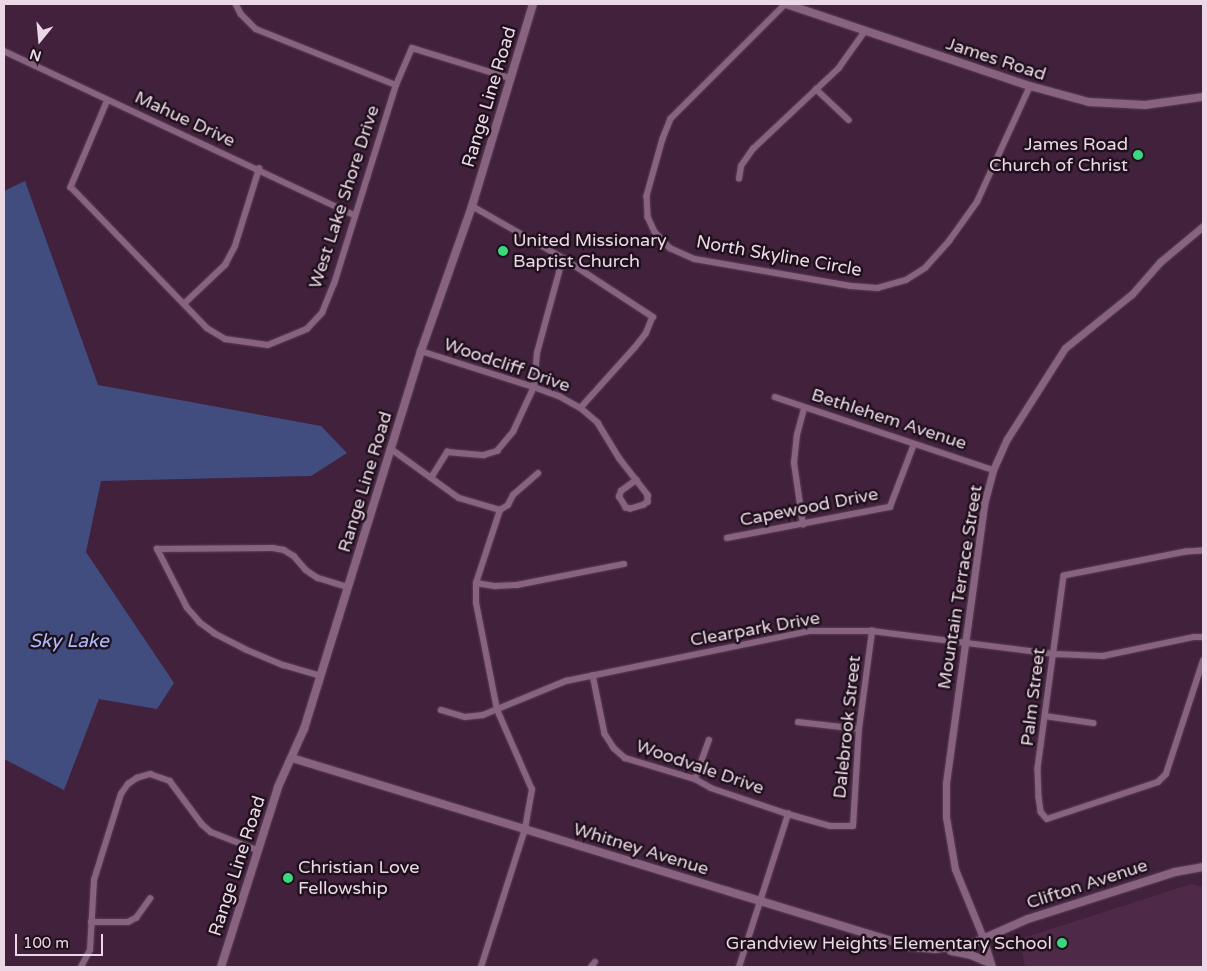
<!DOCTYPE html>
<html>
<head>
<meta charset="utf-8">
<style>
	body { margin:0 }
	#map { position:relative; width:1207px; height:971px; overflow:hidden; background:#41213c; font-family:"Varela Round",sans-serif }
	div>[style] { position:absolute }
	.built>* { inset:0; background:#4e2a48 }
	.water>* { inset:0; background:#424d7f }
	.roads { filter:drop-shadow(0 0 1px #593f55) drop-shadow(0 0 1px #593f55) }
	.minor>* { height:5.5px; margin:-2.75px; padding:0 2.75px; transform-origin:2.75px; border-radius:2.75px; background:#876380 }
	.tertiary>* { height:7px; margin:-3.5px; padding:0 3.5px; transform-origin:3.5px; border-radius:3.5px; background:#876380 }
	.secondary>* { height:8px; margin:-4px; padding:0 4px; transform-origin:4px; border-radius:4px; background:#876380 }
	.dots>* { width:14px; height:14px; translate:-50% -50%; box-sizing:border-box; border:2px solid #1f111c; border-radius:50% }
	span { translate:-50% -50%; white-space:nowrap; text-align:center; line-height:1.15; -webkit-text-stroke:5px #1f111c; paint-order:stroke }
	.street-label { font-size:18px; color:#ecd7e7 }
	.poi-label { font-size:18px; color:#ecd7e7 }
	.right { translate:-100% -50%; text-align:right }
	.left { translate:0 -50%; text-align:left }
	.water-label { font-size:19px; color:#acbcfb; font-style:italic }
	.frame { position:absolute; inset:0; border:5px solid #ecd7e7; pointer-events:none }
	.north { position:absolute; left:15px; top:15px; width:50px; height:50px; -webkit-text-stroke:4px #1f111c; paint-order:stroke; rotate:197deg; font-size:14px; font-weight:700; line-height:20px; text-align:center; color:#ecd7e7 }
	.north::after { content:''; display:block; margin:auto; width:18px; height:22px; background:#ecd7e7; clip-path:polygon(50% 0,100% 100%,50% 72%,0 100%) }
	.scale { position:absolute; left:15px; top:934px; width:88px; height:22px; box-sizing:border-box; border:2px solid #ecd7e7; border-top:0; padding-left:6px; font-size:15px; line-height:18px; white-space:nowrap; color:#ecd7e7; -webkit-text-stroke:4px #1f111c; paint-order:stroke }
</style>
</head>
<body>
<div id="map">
	<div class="built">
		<div style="clip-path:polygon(1191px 884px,1203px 887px,1203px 967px,1025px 967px,1020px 939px)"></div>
	</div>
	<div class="water">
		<div style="clip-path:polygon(25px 181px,98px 385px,321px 426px,347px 453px,311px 476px,101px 481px,86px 552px,174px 683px,157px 709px,99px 699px,64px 790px,4px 759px,4px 191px)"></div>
	</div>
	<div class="roads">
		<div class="minor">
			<div style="left:236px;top:4px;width:11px;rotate:63deg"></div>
			<div style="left:241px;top:14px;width:21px;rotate:45deg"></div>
			<div style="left:256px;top:29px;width:151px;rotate:21.8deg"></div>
			<div style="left:786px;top:4px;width:163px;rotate:135deg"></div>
			<div style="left:671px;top:119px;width:22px;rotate:112deg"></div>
			<div style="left:663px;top:139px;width:59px;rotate:105.7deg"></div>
			<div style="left:647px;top:196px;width:21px;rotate:87deg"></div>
			<div style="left:648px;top:217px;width:17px;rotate:65deg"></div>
			<div style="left:655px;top:232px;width:22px;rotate:47deg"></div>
			<div style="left:670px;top:248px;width:27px;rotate:24deg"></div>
			<div style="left:695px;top:259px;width:158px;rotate:9.8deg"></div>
			<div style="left:851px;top:286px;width:27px;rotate:4deg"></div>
			<div style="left:878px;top:288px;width:29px;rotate:-16deg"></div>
			<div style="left:906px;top:280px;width:22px;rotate:-32deg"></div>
			<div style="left:925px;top:268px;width:36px;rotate:-48deg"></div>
			<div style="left:949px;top:241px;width:48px;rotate:-54.3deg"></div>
			<div style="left:977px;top:202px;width:128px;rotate:-65.4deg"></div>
			<div style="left:4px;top:51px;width:387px;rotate:25.1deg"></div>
			<div style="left:816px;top:89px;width:45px;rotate:43.2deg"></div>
			<div style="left:108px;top:100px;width:95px;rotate:113deg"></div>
			<div style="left:71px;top:187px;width:196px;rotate:46deg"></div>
			<div style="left:207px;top:328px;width:21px;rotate:31deg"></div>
			<div style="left:225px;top:339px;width:43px;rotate:7.9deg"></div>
			<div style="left:268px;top:345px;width:42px;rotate:-22.3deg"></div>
			<div style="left:307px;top:329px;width:22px;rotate:-47deg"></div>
			<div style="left:322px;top:313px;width:31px;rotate:-68deg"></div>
			<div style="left:334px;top:284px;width:208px;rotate:-72.7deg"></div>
			<div style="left:396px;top:85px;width:40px;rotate:-66.6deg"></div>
			<div style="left:412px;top:48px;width:102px;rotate:17deg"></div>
			<div style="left:739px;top:179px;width:13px;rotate:-81deg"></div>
			<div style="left:741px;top:166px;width:21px;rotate:-55deg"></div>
			<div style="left:753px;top:149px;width:117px;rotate:-43.3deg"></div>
			<div style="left:838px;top:69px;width:47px;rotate:-54.6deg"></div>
			<div style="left:472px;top:206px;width:105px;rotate:29.7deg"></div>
			<div style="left:563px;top:258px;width:108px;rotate:33.2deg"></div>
			<div style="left:653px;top:317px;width:18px;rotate:112deg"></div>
			<div style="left:646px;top:334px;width:18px;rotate:128deg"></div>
			<div style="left:635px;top:348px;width:81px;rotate:132deg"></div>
			<div style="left:184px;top:304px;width:57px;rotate:-43.6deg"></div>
			<div style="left:225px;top:265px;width:21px;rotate:-62deg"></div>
			<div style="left:235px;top:246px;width:81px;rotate:-72.7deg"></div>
			<div style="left:421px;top:351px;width:119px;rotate:17.7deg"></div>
			<div style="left:534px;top:387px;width:27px;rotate:20deg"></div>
			<div style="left:559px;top:396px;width:25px;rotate:29deg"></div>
			<div style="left:581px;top:408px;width:23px;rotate:41deg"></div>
			<div style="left:598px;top:423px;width:42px;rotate:58.6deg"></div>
			<div style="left:620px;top:459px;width:46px;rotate:52.1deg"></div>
			<div style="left:648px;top:495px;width:7px;rotate:90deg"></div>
			<div style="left:648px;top:502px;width:5px;rotate:143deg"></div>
			<div style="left:644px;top:505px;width:14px;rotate:163deg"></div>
			<div style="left:631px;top:509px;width:5px;rotate:-169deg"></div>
			<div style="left:626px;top:508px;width:13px;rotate:-122deg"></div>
			<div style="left:619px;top:497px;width:6px;rotate:-72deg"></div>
			<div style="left:621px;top:491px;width:19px;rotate:-36deg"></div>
			<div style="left:775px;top:397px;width:230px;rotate:18.5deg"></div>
			<div style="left:390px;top:448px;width:85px;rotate:35.9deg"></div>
			<div style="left:459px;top:498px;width:43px;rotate:16.3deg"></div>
			<div style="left:431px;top:478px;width:31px;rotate:-58deg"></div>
			<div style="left:447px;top:452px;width:37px;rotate:5deg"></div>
			<div style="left:484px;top:455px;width:14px;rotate:-17deg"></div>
			<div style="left:497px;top:451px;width:25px;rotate:-50deg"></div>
			<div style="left:513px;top:432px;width:50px;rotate:-65deg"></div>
			<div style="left:534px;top:387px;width:34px;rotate:-85deg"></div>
			<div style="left:537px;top:353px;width:98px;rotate:-74.7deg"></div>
			<div style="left:500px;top:510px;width:9px;rotate:-32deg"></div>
			<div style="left:508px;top:505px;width:11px;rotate:-63deg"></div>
			<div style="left:513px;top:495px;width:33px;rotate:-41deg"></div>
			<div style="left:803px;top:525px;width:63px;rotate:-98.3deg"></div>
			<div style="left:794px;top:463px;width:28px;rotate:-84deg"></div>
			<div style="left:797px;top:435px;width:28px;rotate:-75deg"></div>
			<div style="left:727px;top:538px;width:166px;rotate:-10.8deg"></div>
			<div style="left:890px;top:507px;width:67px;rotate:-69.1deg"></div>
			<div style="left:1203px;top:551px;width:17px;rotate:177deg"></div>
			<div style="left:1186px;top:552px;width:124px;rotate:168.9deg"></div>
			<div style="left:1064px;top:576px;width:195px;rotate:97.7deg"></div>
			<div style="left:1038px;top:769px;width:28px;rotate:88deg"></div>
			<div style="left:1039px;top:797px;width:15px;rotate:82deg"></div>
			<div style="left:1041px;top:812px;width:9px;rotate:49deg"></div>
			<div style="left:1047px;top:819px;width:117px;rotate:-18.4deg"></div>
			<div style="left:1158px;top:782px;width:11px;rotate:-45deg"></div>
			<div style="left:1166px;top:774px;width:119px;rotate:-71.9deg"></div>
			<div style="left:476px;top:583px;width:20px;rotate:9deg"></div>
			<div style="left:496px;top:586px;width:21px;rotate:-3deg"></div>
			<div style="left:517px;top:585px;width:109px;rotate:-11.1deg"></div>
			<div style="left:593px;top:675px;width:60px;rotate:78.5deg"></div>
			<div style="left:605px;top:734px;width:17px;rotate:57deg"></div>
			<div style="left:614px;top:748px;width:15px;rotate:42deg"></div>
			<div style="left:625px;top:758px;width:73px;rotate:16.7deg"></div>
			<div style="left:695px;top:779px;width:18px;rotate:29deg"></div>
			<div style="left:711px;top:788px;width:81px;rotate:18.7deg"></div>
			<div style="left:788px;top:814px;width:44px;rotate:15.9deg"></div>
			<div style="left:830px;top:826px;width:23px"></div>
			<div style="left:853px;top:826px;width:97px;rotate:-86.5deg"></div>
			<div style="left:859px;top:729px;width:99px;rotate:-82.4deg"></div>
			<div style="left:320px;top:676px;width:37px;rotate:-164deg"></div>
			<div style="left:284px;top:666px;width:41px;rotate:-157.2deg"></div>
			<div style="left:246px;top:650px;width:35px;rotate:-153deg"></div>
			<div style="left:215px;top:634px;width:19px;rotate:-144deg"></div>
			<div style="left:200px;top:623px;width:20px;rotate:-131deg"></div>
			<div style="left:187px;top:608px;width:66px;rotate:-117deg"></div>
			<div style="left:157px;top:549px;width:116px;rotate:-0.5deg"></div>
			<div style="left:273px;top:548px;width:11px;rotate:10deg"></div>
			<div style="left:284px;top:550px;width:12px;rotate:31deg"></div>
			<div style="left:294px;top:556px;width:18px;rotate:49deg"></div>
			<div style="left:306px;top:570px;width:14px;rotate:34deg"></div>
			<div style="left:318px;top:578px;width:31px;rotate:17deg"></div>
			<div style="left:441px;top:710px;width:25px;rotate:16deg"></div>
			<div style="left:465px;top:717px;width:18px;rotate:-6deg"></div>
			<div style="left:483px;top:715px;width:90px;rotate:-22.3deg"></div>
			<div style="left:566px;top:681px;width:249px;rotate:-11.6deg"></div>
			<div style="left:810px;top:631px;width:62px"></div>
			<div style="left:872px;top:631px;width:182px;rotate:7.2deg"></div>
			<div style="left:1053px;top:654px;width:50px;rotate:2.3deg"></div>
			<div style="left:1103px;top:656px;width:93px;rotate:-11.8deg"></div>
			<div style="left:1194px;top:637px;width:9px"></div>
			<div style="left:1045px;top:716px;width:49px;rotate:8.3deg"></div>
			<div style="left:798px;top:722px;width:61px;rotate:6.5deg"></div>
			<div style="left:695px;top:779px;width:41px;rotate:-70.3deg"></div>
			<div style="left:91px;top:922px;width:37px"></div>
			<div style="left:128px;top:922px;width:9px;rotate:-27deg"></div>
			<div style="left:136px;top:918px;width:24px;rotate:-54deg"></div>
			<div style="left:81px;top:967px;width:19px;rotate:-62deg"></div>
			<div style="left:90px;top:950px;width:70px;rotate:-86.7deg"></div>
			<div style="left:94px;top:880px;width:90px;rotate:-72.6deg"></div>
			<div style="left:121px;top:794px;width:12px;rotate:-55deg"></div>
			<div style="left:128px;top:784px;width:11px;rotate:-34deg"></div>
			<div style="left:137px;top:778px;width:14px;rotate:-17deg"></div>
			<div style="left:150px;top:774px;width:21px;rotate:19deg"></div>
			<div style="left:170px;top:781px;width:54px;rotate:53.3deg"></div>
			<div style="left:202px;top:824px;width:12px;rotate:42deg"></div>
			<div style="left:211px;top:832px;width:49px;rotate:21.4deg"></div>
			<div style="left:481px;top:967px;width:145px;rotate:-72.3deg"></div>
			<div style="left:525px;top:829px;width:40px;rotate:-80deg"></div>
			<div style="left:532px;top:790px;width:87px;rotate:-113.6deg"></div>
			<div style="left:497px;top:710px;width:109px;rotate:-101.1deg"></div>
			<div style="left:476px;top:603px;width:20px;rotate:-90deg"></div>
			<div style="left:476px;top:583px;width:77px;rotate:-71.8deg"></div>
			<div style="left:591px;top:967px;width:6px;rotate:-51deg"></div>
			<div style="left:739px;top:967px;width:161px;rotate:-72.2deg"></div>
		</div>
		<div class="tertiary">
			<div style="left:992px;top:967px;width:28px;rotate:-107deg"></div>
			<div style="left:984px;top:940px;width:77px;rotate:-112.2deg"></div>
			<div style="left:955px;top:869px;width:53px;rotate:-99.8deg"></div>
			<div style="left:946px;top:817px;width:34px;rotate:-90deg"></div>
			<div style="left:946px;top:783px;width:282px;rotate:-82.2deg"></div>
			<div style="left:984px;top:504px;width:35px;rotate:-75deg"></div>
			<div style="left:993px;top:470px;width:34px;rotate:-66deg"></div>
			<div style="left:1007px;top:439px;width:108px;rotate:-57.5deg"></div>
			<div style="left:1065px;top:348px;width:86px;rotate:-38.9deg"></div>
			<div style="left:1132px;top:294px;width:43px;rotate:-48.8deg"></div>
			<div style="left:1160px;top:262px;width:56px;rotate:-39.9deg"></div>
		</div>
		<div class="secondary">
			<div style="left:786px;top:4px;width:257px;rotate:18.6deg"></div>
			<div style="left:1030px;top:86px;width:61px;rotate:15.2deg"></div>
			<div style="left:1089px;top:102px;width:56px;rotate:3.1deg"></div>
			<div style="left:1145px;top:105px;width:59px;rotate:-7.9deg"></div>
			<div style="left:292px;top:758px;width:647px;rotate:16.98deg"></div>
			<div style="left:911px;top:947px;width:24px;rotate:5deg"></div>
			<div style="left:935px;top:949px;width:34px;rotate:-7deg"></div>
			<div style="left:969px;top:945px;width:64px;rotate:-23.8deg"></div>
			<div style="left:1028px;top:919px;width:154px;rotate:-17.7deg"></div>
			<div style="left:1175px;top:872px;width:28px;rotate:-10deg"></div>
			<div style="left:951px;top:951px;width:20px;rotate:11deg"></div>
			<div style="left:971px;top:955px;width:21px;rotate:23deg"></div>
			<div style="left:221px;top:967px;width:189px;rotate:-72.4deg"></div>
			<div style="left:278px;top:787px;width:64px;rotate:-65.9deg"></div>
			<div style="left:304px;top:729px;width:396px;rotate:-72.8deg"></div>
			<div style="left:421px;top:351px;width:154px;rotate:-70.6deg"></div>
			<div style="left:472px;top:206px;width:211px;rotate:-73.2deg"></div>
		</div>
	</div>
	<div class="dots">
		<div style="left:1138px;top:155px;background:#3bd77e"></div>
		<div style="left:503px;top:251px;background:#3bd77e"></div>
		<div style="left:288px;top:878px;background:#3bd77e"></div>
		<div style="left:1062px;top:943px;background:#3bd77e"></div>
	</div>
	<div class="street-label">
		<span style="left:996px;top:59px;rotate:18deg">James Road</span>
		<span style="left:489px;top:97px;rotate:-73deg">Range Line Road</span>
		<span style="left:185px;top:119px;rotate:25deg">Mahue Drive</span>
		<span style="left:344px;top:197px;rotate:-72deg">West Lake Shore Drive</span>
		<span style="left:779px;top:256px;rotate:10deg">North Skyline Circle</span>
		<span style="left:507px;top:365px;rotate:19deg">Woodcliff Drive</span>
		<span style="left:889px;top:419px;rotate:18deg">Bethlehem Avenue</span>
		<span style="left:365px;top:482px;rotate:-73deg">Range Line Road</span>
		<span style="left:809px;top:507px;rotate:-11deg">Capewood Drive</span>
		<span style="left:960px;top:587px;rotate:-81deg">Mountain Terrace Street</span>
		<span style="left:755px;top:629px;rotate:-10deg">Clearpark Drive</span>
		<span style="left:1033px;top:697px;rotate:-83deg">Palm Street</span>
		<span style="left:847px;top:727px;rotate:-84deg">Dalebrook Street</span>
		<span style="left:700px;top:767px;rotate:19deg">Woodvale Drive</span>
		<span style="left:641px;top:849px;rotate:17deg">Whitney Avenue</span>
		<span style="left:237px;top:866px;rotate:-72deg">Range Line Road</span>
		<span style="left:1087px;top:884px;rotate:-18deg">Clifton Avenue</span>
	</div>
	<div class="poi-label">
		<span class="right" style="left:1128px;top:155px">James Road<br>Church of Christ</span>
		<span class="left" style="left:513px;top:251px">United Missionary<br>Baptist Church</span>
		<span class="left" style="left:298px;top:878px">Christian Love<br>Fellowship</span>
		<span class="right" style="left:1052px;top:943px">Grandview Heights Elementary School</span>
	</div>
	<div class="water-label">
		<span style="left:69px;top:642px">Sky Lake</span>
	</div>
	<div class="frame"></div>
	<div class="north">N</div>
	<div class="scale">100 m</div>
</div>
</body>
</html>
